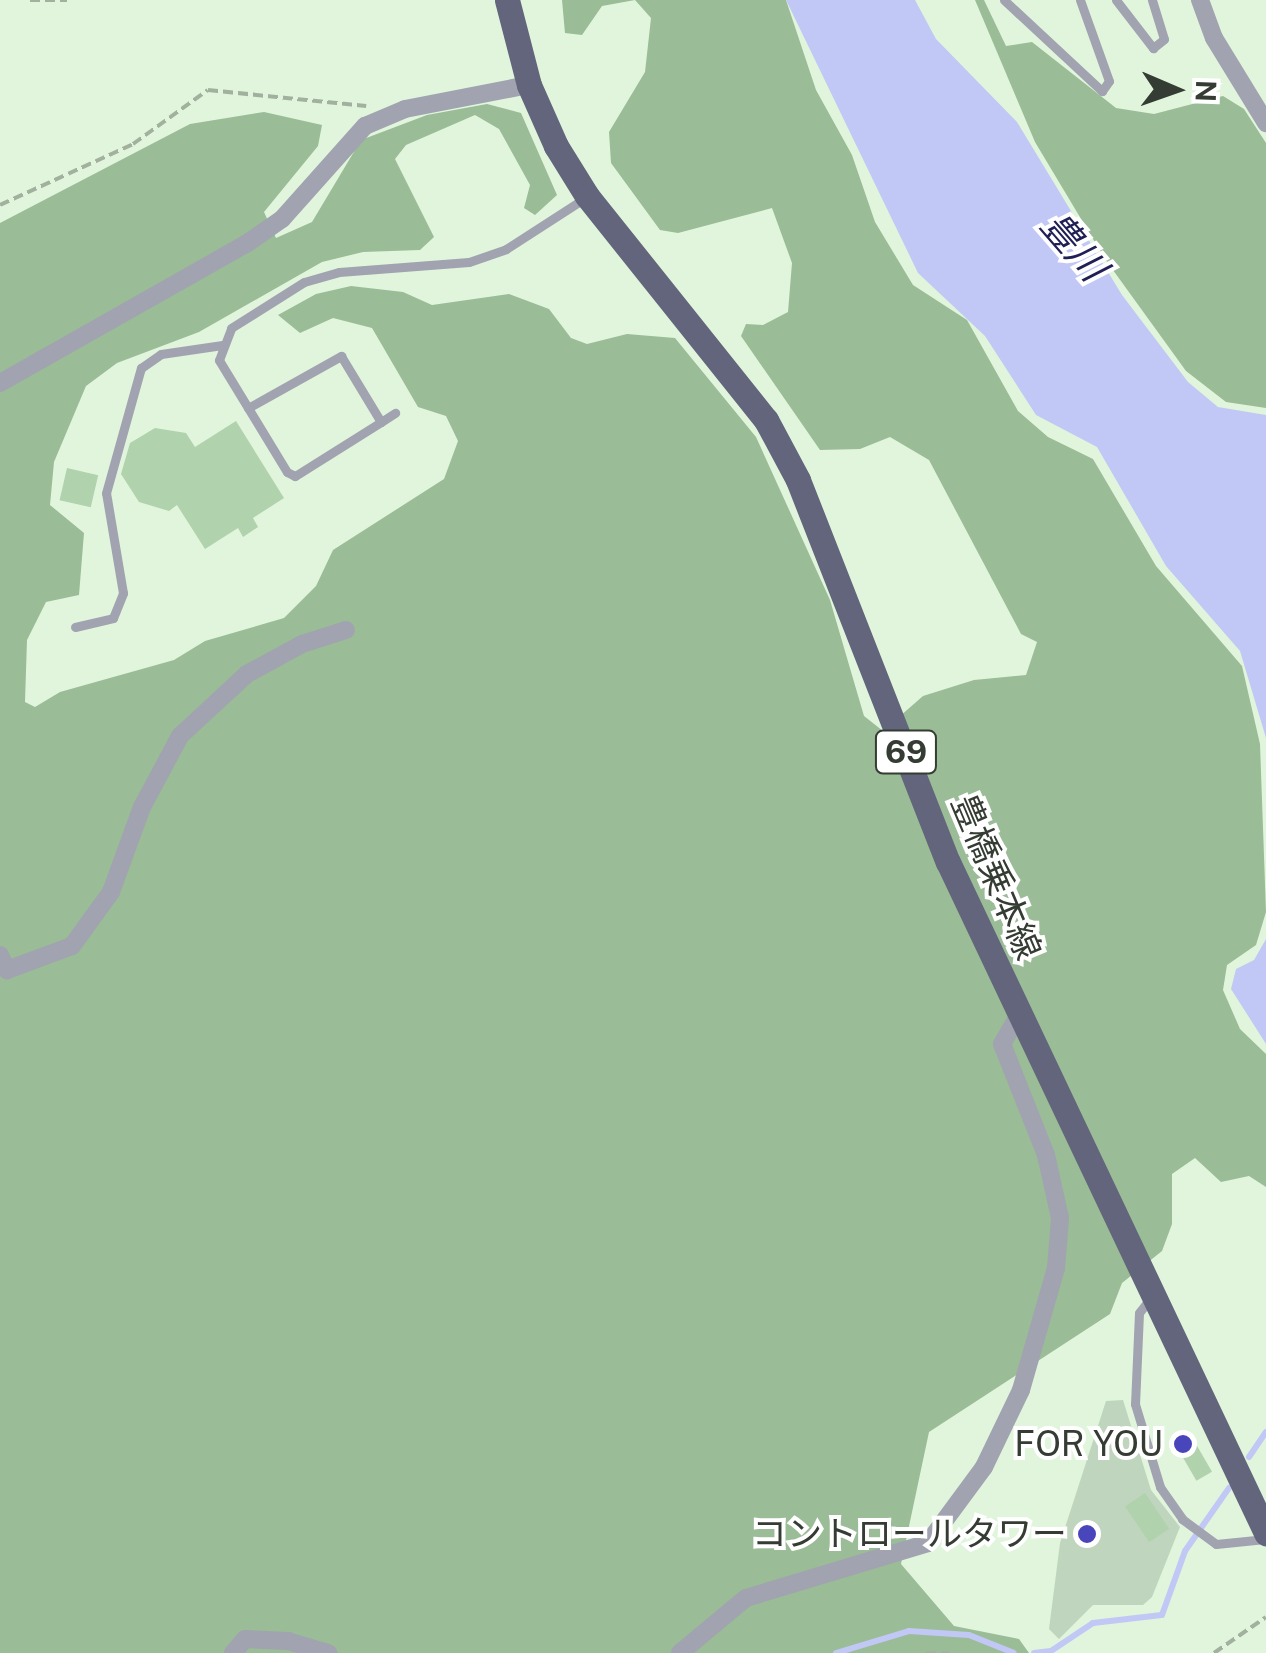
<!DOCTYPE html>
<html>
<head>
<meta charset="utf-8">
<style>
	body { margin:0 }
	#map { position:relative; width:1266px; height:1653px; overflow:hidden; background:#e0f5dc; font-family:"Public Sans","Noto Sans JP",sans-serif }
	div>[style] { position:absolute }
	.green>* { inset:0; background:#c0d5bd }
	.forest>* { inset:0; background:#9abc96 }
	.water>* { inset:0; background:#c1c8f5 }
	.stream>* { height:6px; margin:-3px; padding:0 3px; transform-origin:3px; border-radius:3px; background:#c1c8f5 }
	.building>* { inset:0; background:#b0d2ac; transform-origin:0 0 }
	.path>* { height:4px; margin-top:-2px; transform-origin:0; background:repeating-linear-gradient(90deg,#a1b19e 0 10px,transparent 0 15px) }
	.service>* { height:9px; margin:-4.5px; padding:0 4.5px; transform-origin:4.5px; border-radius:4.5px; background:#a1a3b0 }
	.minor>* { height:18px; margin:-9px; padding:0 9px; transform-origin:9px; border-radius:9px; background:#a1a3b0 }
	.primary>* { height:25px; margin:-12.5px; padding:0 12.5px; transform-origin:12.5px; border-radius:12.5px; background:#62657b }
	.dots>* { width:28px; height:28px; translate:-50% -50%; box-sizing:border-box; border:5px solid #fff; border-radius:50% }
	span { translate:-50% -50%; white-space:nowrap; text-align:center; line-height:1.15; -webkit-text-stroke:8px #fff; paint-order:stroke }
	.shield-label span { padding:2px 8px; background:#fff; border:2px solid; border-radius:8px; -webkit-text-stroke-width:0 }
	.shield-label { font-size:32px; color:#343c33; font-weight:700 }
	.street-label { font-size:35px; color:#343c33 }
	.poi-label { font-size:35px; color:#343c33 }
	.right { translate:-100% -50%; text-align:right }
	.water-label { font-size:38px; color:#202056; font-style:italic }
	.north { position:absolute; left:1126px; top:40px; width:100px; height:100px; -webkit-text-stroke:8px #fff; paint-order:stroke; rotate:92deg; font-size:28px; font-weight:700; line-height:40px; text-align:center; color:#343c33 }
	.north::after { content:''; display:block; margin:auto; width:35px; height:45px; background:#343c33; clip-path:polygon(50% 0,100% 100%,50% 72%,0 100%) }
</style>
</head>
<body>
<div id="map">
	<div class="green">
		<div style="clip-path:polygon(1123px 1400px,1151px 1490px,1180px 1527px,1152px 1597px,1143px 1605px,1093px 1605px,1059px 1639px,1049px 1629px,1060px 1543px,1106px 1401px)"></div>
	</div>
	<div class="forest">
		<div style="clip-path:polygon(562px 0,786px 0,816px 90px,852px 155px,875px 222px,913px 285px,967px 320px,1018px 411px,1048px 437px,1093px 459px,1156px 566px,1242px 666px,1260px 744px,1266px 912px,1256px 945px,1227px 965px,1223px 990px,1240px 1029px,1266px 1054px,1266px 1187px,1249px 1176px,1221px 1182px,1195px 1158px,1172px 1174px,1172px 1224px,1162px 1251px,1122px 1283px,1110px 1314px,929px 1432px,901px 1564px,954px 1626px,1019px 1639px,1029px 1653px,0 1653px,0 223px,190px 124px,264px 112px,322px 125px,318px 146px,264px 212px,276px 238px,312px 222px,361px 140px,427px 115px,487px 104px,521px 113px,557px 195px,535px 215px,524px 208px,530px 185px,499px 129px,475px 115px,406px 145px,395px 159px,434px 237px,420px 250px,363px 252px,322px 262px,199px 332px,117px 363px,86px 386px,54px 462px,50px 505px,84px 533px,79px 595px,46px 602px,27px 640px,25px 702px,35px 707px,60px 692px,174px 660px,205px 641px,284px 618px,316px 586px,333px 550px,444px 479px,458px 441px,446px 416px,418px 407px,372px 328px,333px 318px,300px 333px,278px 315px,316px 294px,351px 286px,403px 292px,432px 305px,509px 294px,549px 309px,571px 338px,587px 344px,627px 334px,675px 338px,756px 437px,830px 600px,864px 716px,883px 731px,923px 696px,974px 680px,1026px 675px,1037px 642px,1021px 634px,929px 460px,890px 437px,860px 449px,820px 450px,741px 336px,746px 324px,763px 325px,788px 312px,792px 263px,772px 208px,678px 233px,660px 230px,611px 163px,609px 132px,645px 72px,651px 18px,635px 0,602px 6px,582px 35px,565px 33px)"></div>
		<div style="clip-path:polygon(975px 0,984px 0,1006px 46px,1032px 42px,1116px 108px,1154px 114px,1223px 96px,1244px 109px,1266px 143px,1266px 408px,1226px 402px,1186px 371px,1105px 259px,1035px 142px)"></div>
	</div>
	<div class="water">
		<div style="clip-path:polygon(786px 0,915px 0,936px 39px,1017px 122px,1122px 295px,1188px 382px,1218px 407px,1266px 415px,1266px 738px,1240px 651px,1166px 566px,1097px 447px,1036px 415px,985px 336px,918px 273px)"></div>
		<div style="clip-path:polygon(1266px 939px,1266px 1044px,1231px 989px,1236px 969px,1254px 960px)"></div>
	</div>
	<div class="stream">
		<div style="left:1249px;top:1457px;width:30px;rotate:-56deg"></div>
		<div style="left:836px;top:1653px;width:76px;rotate:-16.8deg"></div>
		<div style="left:909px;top:1631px;width:60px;rotate:3.8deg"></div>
		<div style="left:969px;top:1635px;width:48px;rotate:21.8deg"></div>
		<div style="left:1034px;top:1653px;width:17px;rotate:-7deg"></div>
		<div style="left:1051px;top:1651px;width:50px;rotate:-33.7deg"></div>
		<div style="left:1093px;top:1623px;width:69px;rotate:-6.6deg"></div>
		<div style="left:1162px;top:1615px;width:68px;rotate:-70.2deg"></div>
		<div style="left:1185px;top:1551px;width:77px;rotate:-55.1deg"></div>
	</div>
	<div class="building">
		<div style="clip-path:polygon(236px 421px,284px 498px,253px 518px,258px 527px,243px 537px,238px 528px,205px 549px,177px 505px,169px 511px,139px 502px,121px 474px,130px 443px,155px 428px,186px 433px,195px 447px)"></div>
		<div style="left:67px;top:468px;width:32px;height:33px;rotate:13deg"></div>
		<div style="left:1189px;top:1432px;width:46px;height:18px;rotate:60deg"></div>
		<div style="left:1145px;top:1493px;width:43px;height:24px;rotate:56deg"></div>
	</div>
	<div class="path">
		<div style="left:30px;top:0;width:37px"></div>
		<div style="left:0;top:205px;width:146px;rotate:-24.6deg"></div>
		<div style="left:133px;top:144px;width:92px;rotate:-35.8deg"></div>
		<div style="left:208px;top:90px;width:159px;rotate:5.8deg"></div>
		<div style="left:926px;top:1653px;width:23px"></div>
		<div style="left:1214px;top:1653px;width:63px;rotate:-34.7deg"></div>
	</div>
	<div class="service">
		<div style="left:1004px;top:0;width:134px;rotate:42.9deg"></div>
		<div style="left:1102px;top:91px;width:12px;rotate:-55deg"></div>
		<div style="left:1109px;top:81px;width:86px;rotate:-109.7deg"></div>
		<div style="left:1116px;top:0;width:61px;rotate:52.4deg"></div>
		<div style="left:1153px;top:48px;width:14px;rotate:-39deg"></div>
		<div style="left:1164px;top:39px;width:41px;rotate:-107.1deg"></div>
		<div style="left:248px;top:408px;width:107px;rotate:-29.2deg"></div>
		<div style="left:341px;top:356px;width:77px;rotate:58.8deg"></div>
		<div style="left:381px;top:422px;width:17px;rotate:-33deg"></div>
		<div style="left:381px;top:422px;width:102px;rotate:147.9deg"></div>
		<div style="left:295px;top:476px;width:9px;rotate:-153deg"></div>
		<div style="left:287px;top:472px;width:131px;rotate:-121.3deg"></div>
		<div style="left:219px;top:360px;width:34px;rotate:-69deg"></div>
		<div style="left:231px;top:328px;width:86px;rotate:-32.2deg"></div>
		<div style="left:304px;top:282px;width:36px;rotate:-16deg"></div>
		<div style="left:339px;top:272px;width:130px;rotate:-4.4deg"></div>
		<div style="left:469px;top:262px;width:39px;rotate:-19deg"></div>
		<div style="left:506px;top:249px;width:94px;rotate:-32.8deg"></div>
		<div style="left:75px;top:627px;width:39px;rotate:-13deg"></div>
		<div style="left:113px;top:618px;width:27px;rotate:-68deg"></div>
		<div style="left:123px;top:593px;width:101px;rotate:-99.6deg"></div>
		<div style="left:106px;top:493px;width:130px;rotate:-74.4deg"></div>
		<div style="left:141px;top:368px;width:24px;rotate:-35deg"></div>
		<div style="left:161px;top:354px;width:62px;rotate:-8.4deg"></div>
		<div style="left:1149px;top:1300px;width:16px;rotate:128deg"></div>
		<div style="left:1139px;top:1313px;width:91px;rotate:92.5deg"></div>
		<div style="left:1135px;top:1404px;width:87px;rotate:73.2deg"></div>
		<div style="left:1160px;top:1487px;width:39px;rotate:55deg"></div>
		<div style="left:1182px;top:1519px;width:42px;rotate:36.3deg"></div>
		<div style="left:1216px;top:1544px;width:50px;rotate:-5.7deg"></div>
	</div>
	<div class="minor">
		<div style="left:1200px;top:0;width:40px;rotate:69.8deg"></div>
		<div style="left:1214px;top:38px;width:100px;rotate:58.5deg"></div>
		<div style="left:0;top:383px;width:283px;rotate:-29.5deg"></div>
		<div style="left:246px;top:244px;width:44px;rotate:-34.8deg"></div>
		<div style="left:282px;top:219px;width:125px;rotate:-48.3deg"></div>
		<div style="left:365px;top:126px;width:43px;rotate:-23deg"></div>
		<div style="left:405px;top:109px;width:126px;rotate:-11deg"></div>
		<div style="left:0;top:955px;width:17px;rotate:65deg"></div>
		<div style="left:7px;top:970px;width:69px;rotate:-20.3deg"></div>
		<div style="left:72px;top:946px;width:67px;rotate:-54.2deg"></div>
		<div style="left:111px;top:892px;width:90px;rotate:-70deg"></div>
		<div style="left:142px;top:807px;width:81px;rotate:-61.8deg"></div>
		<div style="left:180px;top:736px;width:91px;rotate:-42.8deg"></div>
		<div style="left:247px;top:674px;width:63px;rotate:-28.6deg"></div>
		<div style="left:302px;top:644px;width:46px;rotate:-17.7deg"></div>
		<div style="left:233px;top:1653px;width:18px;rotate:-49deg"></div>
		<div style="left:245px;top:1639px;width:43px;rotate:2.7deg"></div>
		<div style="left:288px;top:1641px;width:42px;rotate:16.7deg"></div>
		<div style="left:680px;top:1653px;width:86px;rotate:-39.8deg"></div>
		<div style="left:746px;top:1598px;width:190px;rotate:-16.8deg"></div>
		<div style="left:928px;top:1543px;width:94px;rotate:-53.6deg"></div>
		<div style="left:984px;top:1467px;width:85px;rotate:-64.3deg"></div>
		<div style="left:1021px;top:1390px;width:127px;rotate:-74deg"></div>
		<div style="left:1056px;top:1268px;width:50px;rotate:-85.4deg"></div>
		<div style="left:1060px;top:1218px;width:65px;rotate:-102.5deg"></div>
		<div style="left:1046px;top:1155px;width:119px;rotate:-111.6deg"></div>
		<div style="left:1002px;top:1044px;width:32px;rotate:-60deg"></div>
	</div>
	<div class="primary">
		<div style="left:507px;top:0;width:88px;rotate:75.5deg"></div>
		<div style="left:529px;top:85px;width:67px;rotate:66.1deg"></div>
		<div style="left:556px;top:146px;width:59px;rotate:58.2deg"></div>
		<div style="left:587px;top:196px;width:287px;rotate:51.4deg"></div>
		<div style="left:766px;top:420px;width:68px;rotate:61.9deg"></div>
		<div style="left:798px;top:480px;width:410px;rotate:68.6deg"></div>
		<div style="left:948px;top:862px;width:743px;rotate:64.64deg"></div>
	</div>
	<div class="dots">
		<div style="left:1183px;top:1444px;background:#4945bb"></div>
		<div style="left:1087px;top:1534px;background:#4945bb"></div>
	</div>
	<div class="shield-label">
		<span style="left:906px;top:752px">69</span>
	</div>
	<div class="street-label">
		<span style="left:996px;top:877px;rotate:67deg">豊橋乗本線</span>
	</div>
	<div class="poi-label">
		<span class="right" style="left:1163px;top:1444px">FOR YOU</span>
		<span class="right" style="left:1067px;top:1534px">コントロールタワー</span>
	</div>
	<div class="water-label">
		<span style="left:1074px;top:246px;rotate:49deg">豊川</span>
	</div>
	<div class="north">N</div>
</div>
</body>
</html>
